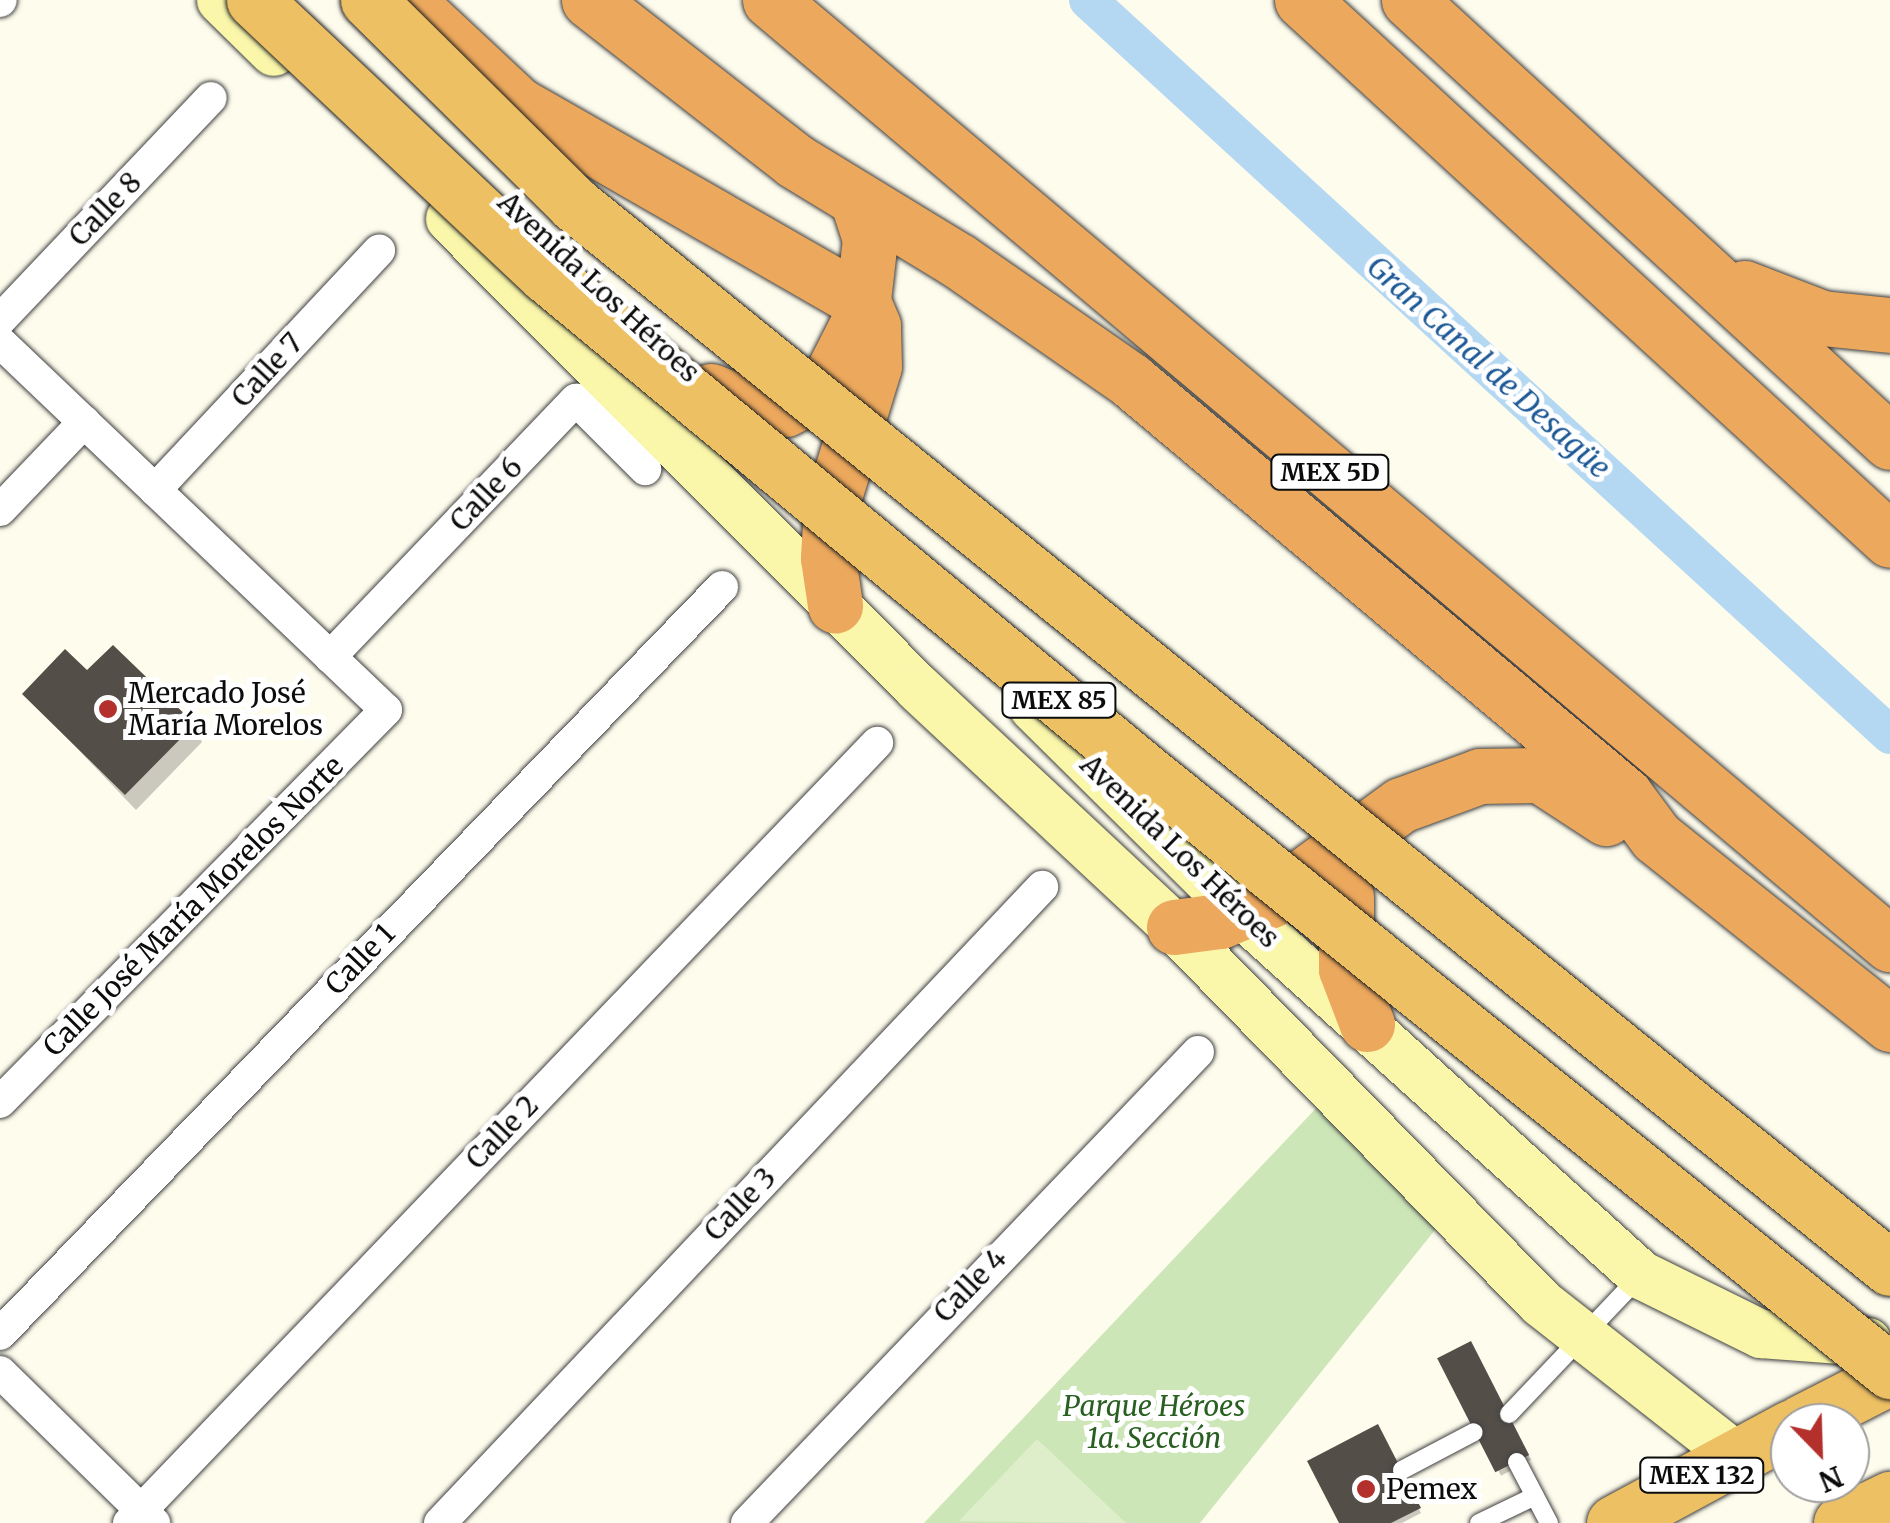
<!DOCTYPE html>
<html>
<head>
<meta charset="utf-8">
<style>
	body { margin:0 }
	#map { position:relative; width:1890px; height:1523px; overflow:hidden; background:#fefced; font-family:Merriweather,serif }
	div>[style] { position:absolute }
	.green>* { inset:0; background:#cde6b8 }
	.pitch>* { inset:0; background:#dfeeca }
	.shadow>* { inset:0; background:#0003; transform-origin:0 0 }
	.canal>* { height:38px; margin:-19px; padding:0 19px; transform-origin:19px; border-radius:19px; background:#b4d7f2 }
	.building>* { inset:0; background:#544e49; transform-origin:0 0 }
	.roads { filter:drop-shadow(0 0 2px #3f3f3f) drop-shadow(0 0 2px #3f3f3f) }
	.service>* { height:18px; margin:-9px; padding:0 9px; transform-origin:9px; border-radius:9px; background:#fff }
	.minor>* { height:32px; margin:-16px; padding:0 16px; transform-origin:16px; border-radius:16px; background:#fff }
	.secondary>* { height:48px; margin:-24px; padding:0 24px; transform-origin:24px; border-radius:24px; background:#faf7ab }
	.trunk>* { height:55px; margin:-27.5px; padding:0 27.5px; transform-origin:27.5px; border-radius:27.5px; background:#eec064 }
	.motorway>* { height:55px; margin:-27.5px; padding:0 27.5px; transform-origin:27.5px; border-radius:27.5px; background:#eca85d }
	.bridges { filter:drop-shadow(0 0 2px #1d1d1d) drop-shadow(0 0 2px #1d1d1d) }
	.trunk-bridge>* { height:55px; margin:-27.5px; padding:0 27.5px; transform-origin:27.5px; border-radius:27.5px; background:#eec064 }
	.dots>* { width:28px; height:28px; translate:-50% -50%; box-sizing:border-box; border:5px solid #fff; border-radius:50% }
	span { translate:-50% -50%; white-space:nowrap; text-align:center; line-height:1.15; -webkit-text-stroke:10px #fff; paint-order:stroke }
	.shield-label span { padding:2px 8px; background:#fff; border:2px solid; border-radius:8px; -webkit-text-stroke-width:0 }
	.shield-label { font-size:25px; color:#0c0c0c; font-weight:700 }
	.street-label { font-size:28px; color:#0c0c0c }
	.poi-label { font-size:28px; color:#0c0c0c }
	.left { translate:0 -50%; text-align:left }
	.park-label { font-size:28px; color:#296021; font-style:italic }
	.water-label { font-size:30px; color:#1d5996; font-style:italic }
	.north { position:absolute; left:1770px; top:1403px; width:100px; height:100px; box-sizing:border-box; background:#fff; border:2px solid #9e9e9e; border-radius:50%; rotate:157deg; font-size:28px; font-weight:700; line-height:40px; text-align:center; color:#0c0c0c }
	.north::after { content:''; display:block; margin:auto; width:35px; height:45px; background:#b4302d; clip-path:polygon(50% 0,100% 100%,50% 72%,0 100%) }
</style>
</head>
<body>
<div id="map">
	<div class="green">
		<div style="clip-path:polygon(1321px 1103px,1439px 1225px,1200px 1523px,924px 1523px)"></div>
	</div>
	<div class="pitch">
		<div style="clip-path:polygon(1037px 1439px,1126px 1523px,959px 1521px)"></div>
	</div>
	<div class="shadow">
		<div style="clip-path:polygon(88px 674px,193px 726px,202px 742px,136px 810px,25px 694px)"></div>
		<div style="left:1470px;top:1345px;width:130px;height:34px;rotate:62deg"></div>
		<div style="clip-path:polygon(1377px 1427px,1421px 1513px,1402px 1523px,1342px 1523px)"></div>
	</div>
	<div class="canal">
		<div style="left:1088px;top:0;width:1088px;rotate:42.5deg"></div>
	</div>
	<div class="building">
		<div style="clip-path:polygon(113px 645px,195px 724px,125px 795px,22px 694px,65px 649px,87px 670px)"></div>
		<div style="left:1471px;top:1341px;width:128px;height:38px;rotate:63deg"></div>
		<div style="clip-path:polygon(1378px 1424px,1421px 1508px,1391px 1523px,1339px 1523px,1307px 1461px)"></div>
	</div>
	<div class="roads">
		<div class="service">
			<div style="left:1509px;top:1414px;width:192px;rotate:-46.5deg"></div>
			<div style="left:1517px;top:1462px;width:69px;rotate:62.3deg"></div>
			<div style="left:1402px;top:1470px;width:81px;rotate:-27.8deg"></div>
			<div style="left:1479px;top:1523px;width:62px;rotate:-25.7deg"></div>
		</div>
		<div class="minor">
			<div style="left:0;top:1px;width:1px;rotate:-45deg"></div>
			<div style="left:0;top:320px;width:306px;rotate:-46.5deg"></div>
			<div style="left:0;top:342px;width:533px;rotate:43.63deg"></div>
			<div style="left:386px;top:710px;width:550px;rotate:134.56deg"></div>
			<div style="left:155px;top:490px;width:328px;rotate:-46.9deg"></div>
			<div style="left:0;top:510px;width:122px;rotate:-46.3deg"></div>
			<div style="left:330px;top:657px;width:356px;rotate:-46.3deg"></div>
			<div style="left:576px;top:400px;width:98px;rotate:45deg"></div>
			<div style="left:0;top:1334px;width:1039px;rotate:-45.97deg"></div>
			<div style="left:0;top:1372px;width:216px;rotate:44.4deg"></div>
			<div style="left:129px;top:1523px;width:1081px;rotate:-46.2deg"></div>
			<div style="left:440px;top:1523px;width:876px;rotate:-46.57deg"></div>
			<div style="left:747px;top:1523px;width:652px;rotate:-46.24deg"></div>
		</div>
		<div class="secondary">
			<div style="left:221px;top:0;width:74px;rotate:44.5deg"></div>
			<div style="left:450px;top:219px;width:663px;rotate:45.06deg"></div>
			<div style="left:918px;top:688px;width:350px;rotate:43deg"></div>
			<div style="left:1174px;top:927px;width:525px;rotate:45.69deg"></div>
			<div style="left:1541px;top:1303px;width:248px;rotate:38.1deg"></div>
			<div style="left:1033px;top:707px;width:294px;rotate:44.7deg"></div>
			<div style="left:1242px;top:914px;width:538px;rotate:42.14deg"></div>
			<div style="left:1641px;top:1275px;width:134px;rotate:26.2deg"></div>
			<div style="left:1761px;top:1334px;width:107px;rotate:4.3deg"></div>
		</div>
		<div class="trunk">
			<div style="left:1800px;top:1423px;width:101px;rotate:-27.1deg"></div>
			<div style="left:1614px;top:1523px;width:200px;rotate:-28.4deg"></div>
			<div style="left:1841px;top:1523px;width:55px;rotate:-26.1deg"></div>
		</div>
		<div class="motorway">
			<div style="left:406px;top:0;width:152px;rotate:43.1deg"></div>
			<div style="left:517px;top:104px;width:399px;rotate:29.8deg"></div>
			<div style="left:863px;top:302px;width:26px;rotate:67deg"></div>
			<div style="left:873px;top:326px;width:40px;rotate:88.6deg"></div>
			<div style="left:874px;top:366px;width:147px;rotate:107deg"></div>
			<div style="left:831px;top:507px;width:51px;rotate:93.4deg"></div>
			<div style="left:828px;top:558px;width:48px;rotate:81.5deg"></div>
			<div style="left:589px;top:0;width:261px;rotate:38deg"></div>
			<div style="left:795px;top:161px;width:192px;rotate:31.4deg"></div>
			<div style="left:959px;top:261px;width:208px;rotate:34.8deg"></div>
			<div style="left:1130px;top:380px;width:646px;rotate:39.98deg"></div>
			<div style="left:1625px;top:795px;width:52px;rotate:53.6deg"></div>
			<div style="left:1656px;top:837px;width:300px;rotate:38.6deg"></div>
			<div style="left:770px;top:0;width:1465px;rotate:40.13deg"></div>
			<div style="left:1302px;top:0;width:798px;rotate:42.56deg"></div>
			<div style="left:1409px;top:0;width:653px;rotate:42.58deg"></div>
			<div style="left:1744px;top:288px;width:84px;rotate:21deg"></div>
			<div style="left:1822px;top:318px;width:68px;rotate:5.9deg"></div>
			<div style="left:711px;top:391px;width:48px;rotate:21.8deg"></div>
			<div style="left:756px;top:409px;width:29px"></div>
			<div style="left:785px;top:409px;width:43px;rotate:-26deg"></div>
			<div style="left:824px;top:390px;width:82px;rotate:-63.1deg"></div>
			<div style="left:861px;top:317px;width:79px;rotate:-83.4deg"></div>
			<div style="left:870px;top:239px;width:40px;rotate:-108deg"></div>
			<div style="left:1346px;top:896px;width:73px;rotate:90deg"></div>
			<div style="left:1346px;top:969px;width:59px;rotate:69.1deg"></div>
			<div style="left:1174px;top:927px;width:46px;rotate:-7.4deg"></div>
			<div style="left:1220px;top:921px;width:55px;rotate:-22.4deg"></div>
			<div style="left:1271px;top:900px;width:161px;rotate:-36.2deg"></div>
			<div style="left:1401px;top:805px;width:84px;rotate:-20.2deg"></div>
			<div style="left:1480px;top:776px;width:60px;rotate:-1deg"></div>
			<div style="left:1540px;top:775px;width:79px;rotate:33.1deg"></div>
		</div>
	</div>
	<div class="bridges">
		<div class="trunk-bridge">
			<div style="left:254px;top:0;width:401px;rotate:43.3deg"></div>
			<div style="left:546px;top:275px;width:773px;rotate:39.64deg"></div>
			<div style="left:1141px;top:768px;width:962px;rotate:38.84deg"></div>
			<div style="left:368px;top:0;width:290px;rotate:44.7deg"></div>
			<div style="left:574px;top:204px;width:1692px;rotate:38.96deg"></div>
		</div>
	</div>
	<div class="dots">
		<div style="left:108px;top:709px;background:#b4302d"></div>
		<div style="left:1366px;top:1489px;background:#b4302d"></div>
	</div>
	<div class="shield-label">
		<span style="left:1330px;top:472px">MEX 5D</span>
		<span style="left:1059px;top:700px">MEX 85</span>
		<span style="left:1702px;top:1475px">MEX 132</span>
	</div>
	<div class="street-label">
		<span style="left:105px;top:209px;rotate:-46deg">Calle 8</span>
		<span style="left:599px;top:287px;rotate:43deg">Avenida Los Héroes</span>
		<span style="left:267px;top:370px;rotate:-47deg">Calle 7</span>
		<span style="left:486px;top:494px;rotate:-46deg">Calle 6</span>
		<span style="left:1180px;top:851px;rotate:44deg">Avenida Los Héroes</span>
		<span style="left:193px;top:906px;rotate:-45deg">Calle José María Morelos Norte</span>
		<span style="left:360px;top:959px;rotate:-46deg">Calle 1</span>
		<span style="left:502px;top:1132px;rotate:-46deg">Calle 2</span>
		<span style="left:740px;top:1204px;rotate:-46deg">Calle 3</span>
		<span style="left:970px;top:1285px;rotate:-46deg">Calle 4</span>
	</div>
	<div class="poi-label">
		<span class="left" style="left:128px;top:709px">Mercado José<br>María Morelos</span>
		<span class="left" style="left:1386px;top:1489px">Pemex</span>
	</div>
	<div class="park-label">
		<span style="left:1154px;top:1422px">Parque Héroes<br>1a. Sección</span>
	</div>
	<div class="water-label">
		<span style="left:1489px;top:367px;rotate:42deg">Gran Canal de Desagüe</span>
	</div>
	<div class="north">N</div>
</div>
</body>
</html>
